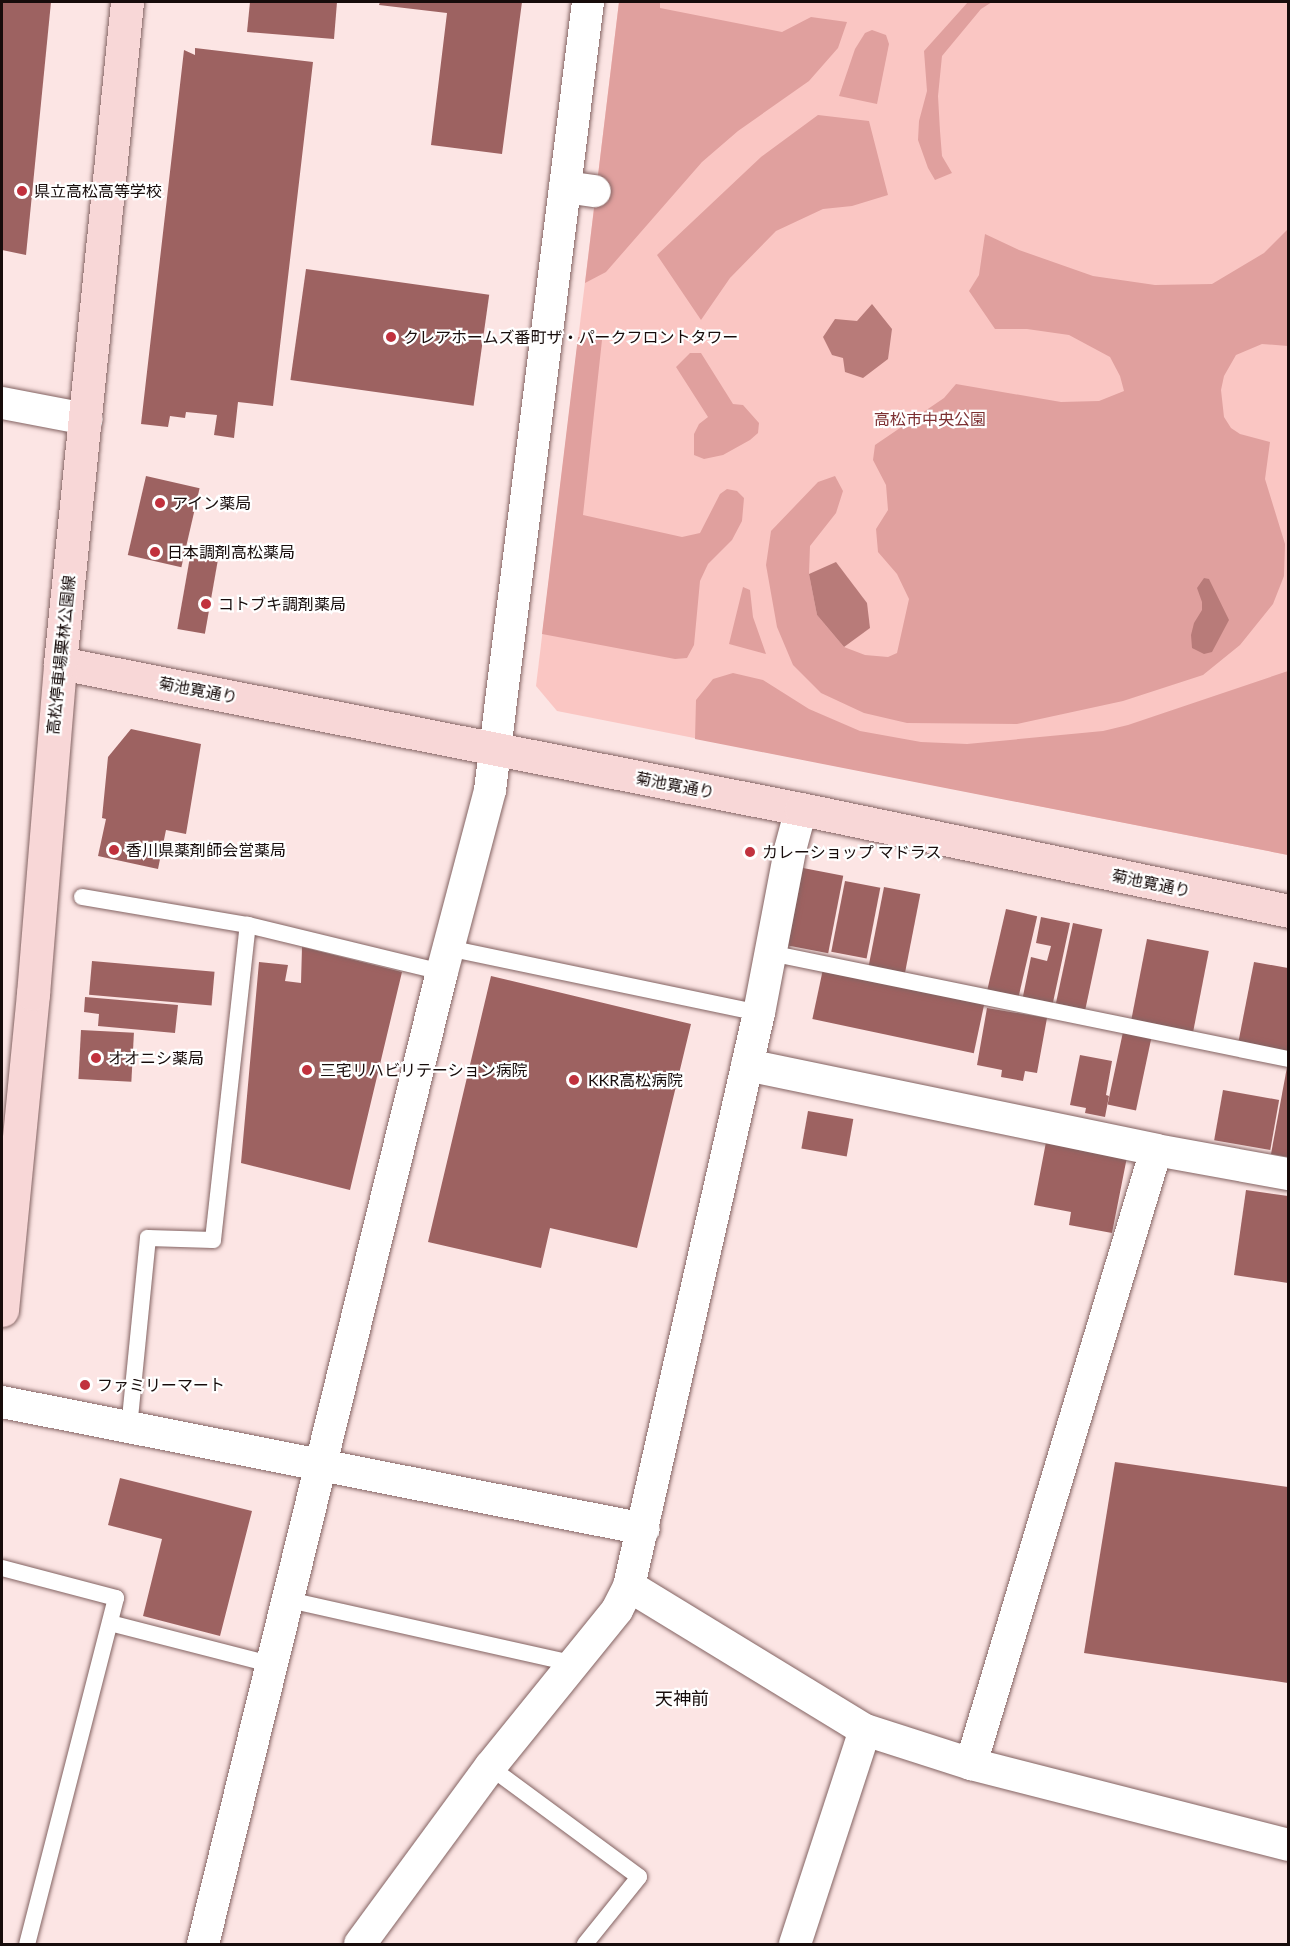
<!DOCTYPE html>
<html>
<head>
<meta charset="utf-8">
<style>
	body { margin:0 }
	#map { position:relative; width:1290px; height:1946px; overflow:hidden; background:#fce5e4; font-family:Lato,"Noto Sans JP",sans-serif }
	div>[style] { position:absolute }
	.green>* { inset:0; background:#fac6c3 }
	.forest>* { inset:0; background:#e0a09e }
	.water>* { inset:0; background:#b87b79 }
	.building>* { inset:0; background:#9d6261; transform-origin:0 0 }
	.roads { filter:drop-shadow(0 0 2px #836362) drop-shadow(0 0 2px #836362) }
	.lane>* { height:16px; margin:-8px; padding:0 8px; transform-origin:8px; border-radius:8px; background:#fff }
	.street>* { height:32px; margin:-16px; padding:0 16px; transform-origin:16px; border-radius:16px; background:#fff }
	.secondary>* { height:33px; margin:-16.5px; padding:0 16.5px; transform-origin:16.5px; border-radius:16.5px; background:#f8d7d7 }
	.dots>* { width:16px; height:16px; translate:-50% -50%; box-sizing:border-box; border:3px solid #fff; border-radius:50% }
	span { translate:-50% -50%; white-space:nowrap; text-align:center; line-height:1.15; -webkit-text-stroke:4.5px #fff; paint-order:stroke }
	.poi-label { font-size:16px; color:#170c0b }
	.left { translate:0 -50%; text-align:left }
	.park-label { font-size:16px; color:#7d3032 }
	.street-label { font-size:16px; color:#170c0b }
	.neighbourhood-label { font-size:18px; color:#170c0b }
	.frame { position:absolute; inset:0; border:3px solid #170c0b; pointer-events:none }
</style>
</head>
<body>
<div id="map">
	<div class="green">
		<div style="clip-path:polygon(619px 2px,1288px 2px,1288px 855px,557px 711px,536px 686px)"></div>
	</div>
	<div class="forest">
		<div style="clip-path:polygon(619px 2px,660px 2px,660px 8px,782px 32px,811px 17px,847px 22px,838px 48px,809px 81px,738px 131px,702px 162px,606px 272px,585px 283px)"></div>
		<div style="clip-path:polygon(968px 2px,992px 2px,981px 9px,942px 56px,938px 96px,940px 131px,942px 156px,952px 173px,935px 180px,928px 168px,918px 140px,919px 121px,927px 91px,924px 51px)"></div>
		<div style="clip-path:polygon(872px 30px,886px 35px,889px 44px,877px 104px,839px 96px,855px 49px,865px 33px)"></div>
		<div style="clip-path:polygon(818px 115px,869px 121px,888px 195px,852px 206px,823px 209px,776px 231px,730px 278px,701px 320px,657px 255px,761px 157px)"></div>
		<div style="clip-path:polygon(1288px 229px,1288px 346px,1262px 344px,1236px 355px,1224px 376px,1221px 390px,1224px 417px,1231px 428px,1240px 434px,1270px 442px,1265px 479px,1285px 544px,1284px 576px,1273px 604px,1240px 645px,1203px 675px,1123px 701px,1017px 724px,907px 723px,864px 713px,821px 693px,793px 665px,777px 627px,766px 565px,771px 531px,818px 482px,835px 476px,843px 491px,836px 513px,810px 546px,809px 574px,817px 615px,844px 647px,865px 655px,888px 657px,897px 653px,909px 599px,897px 574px,878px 552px,876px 529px,888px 510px,886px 485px,873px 460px,875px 445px,944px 398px,956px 384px,1061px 402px,1099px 401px,1124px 391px,1120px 376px,1110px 357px,1069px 335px,1027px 329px,995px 329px,969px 291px,979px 275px,985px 234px,1019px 250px,1093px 276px,1155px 285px,1212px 284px,1264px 253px)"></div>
		<div style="clip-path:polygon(578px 337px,602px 340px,583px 515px,682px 537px,700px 533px,720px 494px,727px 489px,737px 491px,744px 498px,742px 521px,732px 540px,708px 564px,700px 581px,694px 645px,687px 658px,675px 659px,542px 634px)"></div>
		<div style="clip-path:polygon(690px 353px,701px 353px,733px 404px,743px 405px,759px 423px,758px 433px,750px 440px,723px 455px,704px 459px,694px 455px,694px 434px,699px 424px,708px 417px,676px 367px)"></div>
		<div style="clip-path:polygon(743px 587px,750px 590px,753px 617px,766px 654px,729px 644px)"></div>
		<div style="clip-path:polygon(1288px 671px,1288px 855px,695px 739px,696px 700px,713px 679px,733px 673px,763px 680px,809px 709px,860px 731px,921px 742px,967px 744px,1103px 731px,1128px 725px)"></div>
	</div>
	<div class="water">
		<div style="clip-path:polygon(872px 304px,892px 329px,888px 359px,863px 378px,845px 372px,843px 358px,832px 355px,823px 337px,835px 319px,857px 321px)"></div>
		<div style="clip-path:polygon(836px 562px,867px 603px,870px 628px,844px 647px,817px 615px,809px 574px)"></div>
		<div style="clip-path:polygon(1204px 578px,1209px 579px,1229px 620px,1212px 652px,1204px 654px,1192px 648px,1191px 635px,1194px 623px,1202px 610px,1202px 602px,1197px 588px)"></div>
	</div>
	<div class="building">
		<div style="clip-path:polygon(2px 2px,51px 2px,26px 255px,2px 250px)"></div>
		<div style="clip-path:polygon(250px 2px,337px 2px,334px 39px,247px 32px)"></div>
		<div style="clip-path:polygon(380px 2px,522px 2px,502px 154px,431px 145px,447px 13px,379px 5px)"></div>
		<div style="clip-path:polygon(195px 48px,313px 62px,273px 406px,238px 402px,234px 438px,214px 435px,217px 415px,186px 412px,185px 418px,170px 416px,168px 427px,141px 424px,184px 50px,195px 55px)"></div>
		<div style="left:306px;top:269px;width:185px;height:112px;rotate:8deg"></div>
		<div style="left:146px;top:476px;width:55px;height:81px;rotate:13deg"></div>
		<div style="left:190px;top:557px;width:28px;height:73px;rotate:10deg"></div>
		<div style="clip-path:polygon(131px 729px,201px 744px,186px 834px,166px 830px,158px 869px,98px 856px,106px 819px,102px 818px,108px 757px)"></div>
		<div style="left:803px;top:868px;width:41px;height:79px;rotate:11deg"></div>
		<div style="left:845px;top:881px;width:36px;height:72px;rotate:11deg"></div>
		<div style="left:884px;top:887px;width:37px;height:82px;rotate:11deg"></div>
		<div style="left:1006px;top:909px;width:32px;height:83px;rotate:13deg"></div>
		<div style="clip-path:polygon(1041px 917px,1070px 923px,1052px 1007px,1022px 1001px,1031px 957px,1047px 961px,1051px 946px,1036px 943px)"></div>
		<div style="left:1073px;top:923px;width:30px;height:82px;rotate:12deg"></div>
		<div style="left:1147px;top:939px;width:63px;height:84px;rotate:11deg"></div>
		<div style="clip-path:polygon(302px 947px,402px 972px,350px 1190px,241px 1163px,259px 962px,288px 965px,285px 981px,301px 983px)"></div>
		<div style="left:92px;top:961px;width:123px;height:34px;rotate:5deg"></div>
		<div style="clip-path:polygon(1254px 962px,1288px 968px,1288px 1054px,1238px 1044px)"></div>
		<div style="left:823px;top:969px;width:165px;height:51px;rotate:12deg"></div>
		<div style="clip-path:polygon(491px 976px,691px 1024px,637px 1248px,550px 1228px,541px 1268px,428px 1242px)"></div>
		<div style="clip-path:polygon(85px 997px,178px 1005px,175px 1033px,98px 1026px,99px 1014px,84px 1012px)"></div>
		<div style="clip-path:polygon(987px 1008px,1047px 1018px,1037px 1073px,1025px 1071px,1023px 1081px,1001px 1077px,1002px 1070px,977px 1065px)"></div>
		<div style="left:81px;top:1030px;width:53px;height:49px;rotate:3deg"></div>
		<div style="left:1123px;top:1032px;width:29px;height:74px;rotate:12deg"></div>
		<div style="clip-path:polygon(1080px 1055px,1112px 1061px,1106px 1095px,1109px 1096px,1105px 1117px,1085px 1113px,1086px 1108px,1070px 1105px)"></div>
		<div style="clip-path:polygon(1287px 1067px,1288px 1067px,1288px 1157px,1271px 1154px)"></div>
		<div style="left:1223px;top:1090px;width:57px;height:51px;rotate:10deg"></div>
		<div style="left:808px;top:1111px;width:46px;height:38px;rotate:10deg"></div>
		<div style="clip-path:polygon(1046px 1142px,1127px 1157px,1112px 1233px,1069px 1225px,1071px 1212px,1034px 1205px)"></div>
		<div style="clip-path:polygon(1246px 1190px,1288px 1196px,1288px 1283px,1234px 1275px)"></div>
		<div style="clip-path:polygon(1115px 1462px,1288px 1487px,1288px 1683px,1084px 1653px)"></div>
		<div style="clip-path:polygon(120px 1478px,252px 1511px,220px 1636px,143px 1616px,162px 1539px,108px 1525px)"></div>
	</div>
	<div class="roads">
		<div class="lane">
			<div style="left:82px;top:897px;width:168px;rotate:9.6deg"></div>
			<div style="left:248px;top:925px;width:200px;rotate:13.6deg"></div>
			<div style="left:448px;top:948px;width:318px;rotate:11.8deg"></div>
			<div style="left:770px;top:953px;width:529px;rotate:11.56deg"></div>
			<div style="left:129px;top:1428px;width:191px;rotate:-84.3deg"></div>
			<div style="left:148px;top:1238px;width:65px;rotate:1.8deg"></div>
			<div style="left:213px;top:1240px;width:317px;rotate:-83.7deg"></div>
			<div style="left:2px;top:1568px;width:118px;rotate:14.7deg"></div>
			<div style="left:116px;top:1598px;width:357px;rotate:104.4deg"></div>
			<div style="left:289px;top:1600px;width:293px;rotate:12.6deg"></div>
			<div style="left:110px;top:1623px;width:168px;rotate:14.4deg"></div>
			<div style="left:490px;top:1767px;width:185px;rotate:36.4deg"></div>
			<div style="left:639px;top:1877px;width:86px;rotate:128.9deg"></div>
		</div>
		<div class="street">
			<div style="left:565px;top:187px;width:30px;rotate:8deg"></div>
			<div style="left:2px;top:403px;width:86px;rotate:10.8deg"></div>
			<div style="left:747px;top:1065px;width:418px;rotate:11.7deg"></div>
			<div style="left:1156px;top:1150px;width:134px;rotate:10.3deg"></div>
			<div style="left:2px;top:1402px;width:654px;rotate:11.19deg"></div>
			<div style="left:629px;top:1586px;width:276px;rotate:31.4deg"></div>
			<div style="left:865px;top:1730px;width:111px;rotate:17.8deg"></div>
			<div style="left:971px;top:1764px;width:327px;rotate:14.3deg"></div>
			<div style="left:971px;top:1764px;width:641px;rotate:-73.23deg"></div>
			<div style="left:203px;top:1944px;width:1001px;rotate:-76.19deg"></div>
			<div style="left:442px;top:972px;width:188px;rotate:-75.2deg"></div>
			<div style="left:490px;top:790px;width:794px;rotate:-82.91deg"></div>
			<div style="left:360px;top:1944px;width:220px;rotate:-53.7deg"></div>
			<div style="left:490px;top:1767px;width:202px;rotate:-51deg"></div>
			<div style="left:617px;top:1610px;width:27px;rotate:-63deg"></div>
			<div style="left:629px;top:1586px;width:588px;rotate:-77.22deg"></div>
			<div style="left:759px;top:1013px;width:166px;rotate:-79.2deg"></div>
			<div style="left:790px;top:850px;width:42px;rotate:-75deg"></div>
			<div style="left:795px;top:1944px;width:225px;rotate:-71.9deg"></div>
		</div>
		<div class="secondary">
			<div style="left:60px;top:663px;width:755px;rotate:11.15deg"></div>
			<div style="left:801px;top:809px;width:498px;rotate:11.8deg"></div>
			<div style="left:2px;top:1310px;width:318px;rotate:-84.4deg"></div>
			<div style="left:33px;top:994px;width:332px;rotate:-85.3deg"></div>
			<div style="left:60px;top:663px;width:664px;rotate:-84.21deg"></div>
		</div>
	</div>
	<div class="dots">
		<div style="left:22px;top:191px;background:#c1313d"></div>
		<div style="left:391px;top:337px;background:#c1313d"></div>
		<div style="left:160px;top:503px;background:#c1313d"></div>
		<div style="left:155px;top:552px;background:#c1313d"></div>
		<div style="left:206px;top:604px;background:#c1313d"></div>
		<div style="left:114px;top:850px;background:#c1313d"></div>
		<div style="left:750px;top:852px;background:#c1313d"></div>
		<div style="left:96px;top:1058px;background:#c1313d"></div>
		<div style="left:307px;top:1070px;background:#c1313d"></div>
		<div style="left:574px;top:1080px;background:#c1313d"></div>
		<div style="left:85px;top:1385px;background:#c1313d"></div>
	</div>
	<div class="poi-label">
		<span class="left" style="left:34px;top:191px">県立高松高等学校</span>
		<span class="left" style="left:403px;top:337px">クレアホームズ番町ザ・パークフロントタワー</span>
		<span class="left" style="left:172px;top:503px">アイン薬局</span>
		<span class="left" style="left:167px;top:552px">日本調剤高松薬局</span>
		<span class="left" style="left:218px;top:604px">コトブキ調剤薬局</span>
		<span class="left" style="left:126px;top:850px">香川県薬剤師会営薬局</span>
		<span class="left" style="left:762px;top:852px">カレーショップ マドラス</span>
		<span class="left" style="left:108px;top:1058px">オオニシ薬局</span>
		<span class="left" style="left:320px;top:1070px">三宅リハビリテーション病院</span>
		<span class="left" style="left:588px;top:1080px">KKR高松病院</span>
		<span class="left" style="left:97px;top:1385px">ファミリーマート</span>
	</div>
	<div class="park-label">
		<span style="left:930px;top:419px">高松市中央公園</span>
	</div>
	<div class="street-label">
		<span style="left:61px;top:655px;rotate:-84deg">高松停車場栗林公園線</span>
		<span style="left:198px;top:690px;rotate:11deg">菊池寛通り</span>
		<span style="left:675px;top:785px;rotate:11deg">菊池寛通り</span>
		<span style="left:1151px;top:883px;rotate:12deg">菊池寛通り</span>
	</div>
	<div class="neighbourhood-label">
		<span style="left:682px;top:1698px">天神前</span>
	</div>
	<div class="frame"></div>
</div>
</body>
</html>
